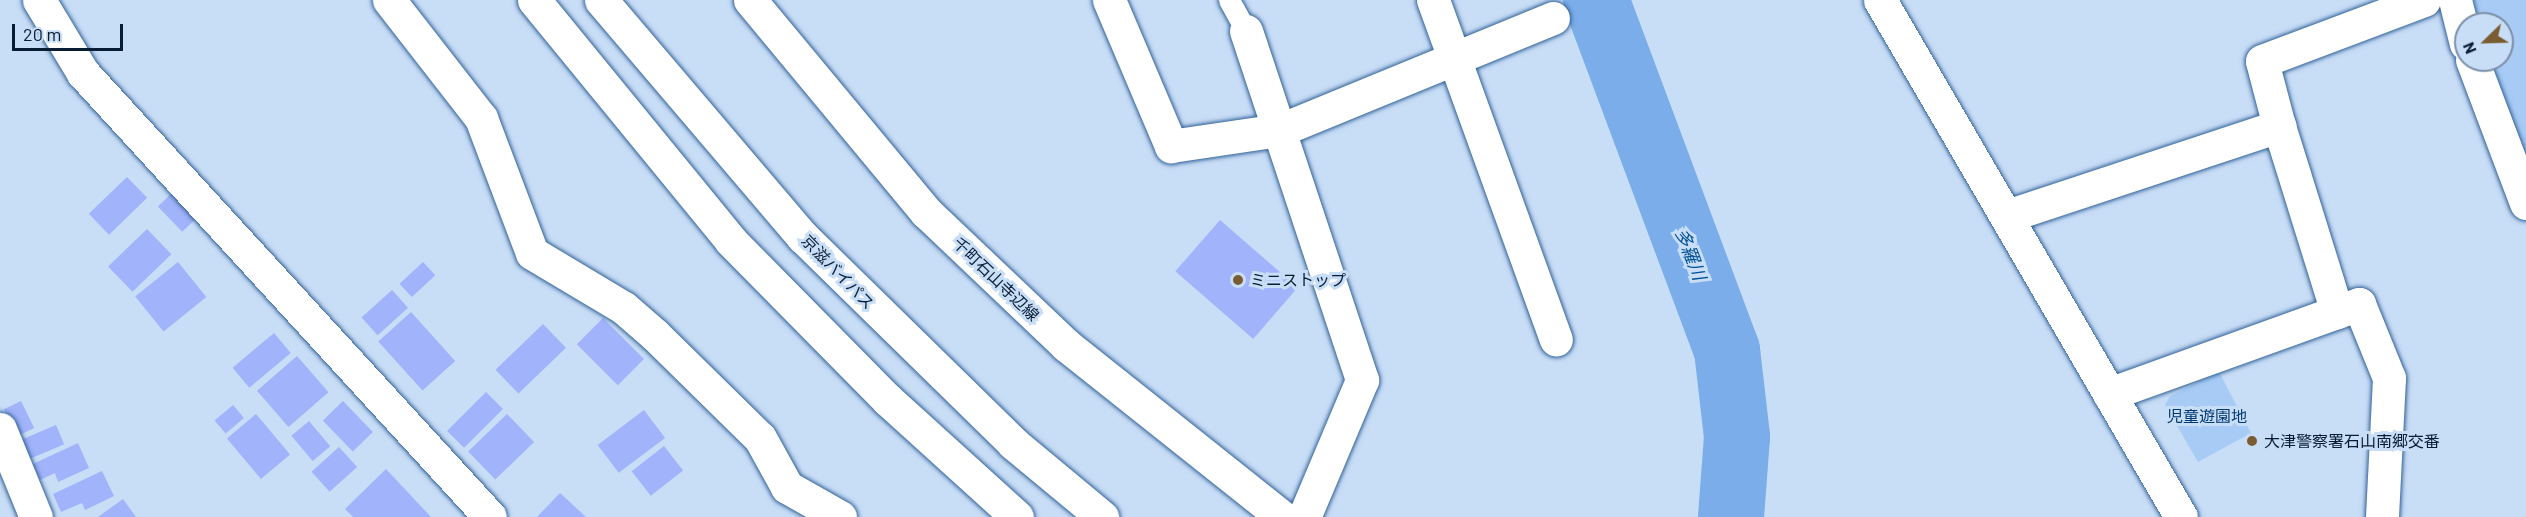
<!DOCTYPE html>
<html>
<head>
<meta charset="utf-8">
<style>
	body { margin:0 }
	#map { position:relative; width:2526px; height:517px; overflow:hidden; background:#c8ddf6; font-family:Barlow,"Noto Sans JP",sans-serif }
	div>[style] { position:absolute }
	.green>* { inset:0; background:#a7cbf5 }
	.river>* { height:66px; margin:-33px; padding:0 33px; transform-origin:33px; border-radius:33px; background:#7aade9 }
	.building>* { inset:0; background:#a1b3fa; transform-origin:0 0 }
	.roads { filter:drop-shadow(0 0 2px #316299) drop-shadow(0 0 2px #316299) }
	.service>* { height:21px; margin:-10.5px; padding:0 10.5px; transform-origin:10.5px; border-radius:10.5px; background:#fff }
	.minor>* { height:33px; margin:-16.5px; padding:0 16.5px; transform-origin:16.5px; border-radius:16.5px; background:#fff }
	.tertiary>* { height:33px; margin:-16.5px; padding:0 16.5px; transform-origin:16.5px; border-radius:16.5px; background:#fff }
	.secondary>* { height:33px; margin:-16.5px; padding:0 16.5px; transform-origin:16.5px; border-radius:16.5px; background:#fff }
	.motorway>* { height:33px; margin:-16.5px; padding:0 16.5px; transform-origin:16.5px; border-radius:16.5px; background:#fff }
	.dots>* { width:16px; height:16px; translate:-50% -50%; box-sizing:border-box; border:3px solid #c8ddf6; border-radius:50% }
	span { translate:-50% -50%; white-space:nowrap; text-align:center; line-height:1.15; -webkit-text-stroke:6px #c8ddf6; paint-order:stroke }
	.street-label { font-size:16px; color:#081d34 }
	.poi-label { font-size:16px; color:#081d34 }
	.left { translate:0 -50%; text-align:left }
	.park-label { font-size:16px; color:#00396f }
	.water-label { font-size:18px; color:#005096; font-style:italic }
	.north { position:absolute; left:2454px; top:12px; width:60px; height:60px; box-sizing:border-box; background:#c8ddf6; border:2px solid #7b90a8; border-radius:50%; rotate:247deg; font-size:16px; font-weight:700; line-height:24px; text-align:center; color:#081d34 }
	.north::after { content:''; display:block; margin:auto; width:21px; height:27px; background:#7b5c31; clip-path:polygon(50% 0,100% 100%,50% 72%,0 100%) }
	.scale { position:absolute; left:12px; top:24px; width:111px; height:27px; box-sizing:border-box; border:3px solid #081d34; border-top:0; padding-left:8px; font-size:18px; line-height:21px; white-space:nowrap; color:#081d34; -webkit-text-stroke:4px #c8ddf6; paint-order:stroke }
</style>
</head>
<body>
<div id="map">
	<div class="green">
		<div style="clip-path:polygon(2474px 0,2526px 0,2526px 166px,2489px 60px,2502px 60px,2502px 24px,2479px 24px)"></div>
		<div style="clip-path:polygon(2219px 372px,2251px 433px,2198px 462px,2165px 405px,2170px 396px)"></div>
	</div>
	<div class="river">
		<div style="left:1596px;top:0;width:374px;rotate:69.5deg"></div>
		<div style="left:1727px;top:350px;width:88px;rotate:83.4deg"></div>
		<div style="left:1737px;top:437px;width:80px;rotate:94.3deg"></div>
	</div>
	<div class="building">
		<div style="left:127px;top:177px;width:29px;height:53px;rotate:46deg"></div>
		<div style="left:173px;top:192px;width:35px;height:21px;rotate:46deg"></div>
		<div style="left:1220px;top:220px;width:103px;height:68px;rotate:41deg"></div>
		<div style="left:147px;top:229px;width:35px;height:54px;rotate:46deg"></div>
		<div style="left:178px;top:262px;width:45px;height:55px;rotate:51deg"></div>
		<div style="left:423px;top:262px;width:18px;height:32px;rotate:47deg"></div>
		<div style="left:392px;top:290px;width:24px;height:41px;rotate:48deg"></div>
		<div style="left:411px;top:312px;width:66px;height:44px;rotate:48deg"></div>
		<div style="left:603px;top:318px;width:58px;height:37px;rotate:45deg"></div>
		<div style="left:543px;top:324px;width:33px;height:66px;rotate:46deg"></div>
		<div style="left:274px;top:333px;width:26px;height:54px;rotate:50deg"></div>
		<div style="left:297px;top:356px;width:48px;height:53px;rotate:49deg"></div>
		<div style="left:486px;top:392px;width:24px;height:55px;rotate:45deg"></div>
		<div style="left:21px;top:401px;width:30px;height:19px;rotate:64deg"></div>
		<div style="left:343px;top:401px;width:43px;height:28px;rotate:46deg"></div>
		<div style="left:233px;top:405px;width:17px;height:24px;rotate:50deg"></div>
		<div style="left:644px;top:410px;width:35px;height:58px;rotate:53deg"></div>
		<div style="left:256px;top:414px;width:53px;height:38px;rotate:50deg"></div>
		<div style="left:507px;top:414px;width:39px;height:54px;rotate:46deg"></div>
		<div style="left:309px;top:421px;width:33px;height:23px;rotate:50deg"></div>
		<div style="left:56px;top:425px;width:21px;height:37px;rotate:67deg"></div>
		<div style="clip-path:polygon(78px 443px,89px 468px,58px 482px,55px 473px,40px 480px,33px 464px)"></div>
		<div style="left:664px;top:446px;width:31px;height:41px;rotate:52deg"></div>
		<div style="left:339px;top:447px;width:27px;height:37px;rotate:48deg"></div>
		<div style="clip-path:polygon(386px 469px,431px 517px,353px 517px,345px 509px)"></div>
		<div style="clip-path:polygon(102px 471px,114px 496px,85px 510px,82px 503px,61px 512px,53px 494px)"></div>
		<div style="clip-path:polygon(560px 493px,586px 517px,537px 517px)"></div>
		<div style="clip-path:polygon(123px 499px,136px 517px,98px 517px)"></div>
	</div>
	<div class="roads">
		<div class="service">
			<div style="left:1229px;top:0;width:35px;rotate:61deg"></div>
		</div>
		<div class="minor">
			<div style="left:39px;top:0;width:85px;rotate:58.9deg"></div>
			<div style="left:83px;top:73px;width:602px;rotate:47.49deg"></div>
			<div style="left:389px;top:0;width:150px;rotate:52.1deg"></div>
			<div style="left:481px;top:118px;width:144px;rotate:69.3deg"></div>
			<div style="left:532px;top:253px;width:107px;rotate:30.9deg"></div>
			<div style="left:624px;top:308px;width:40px;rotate:41deg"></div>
			<div style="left:654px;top:334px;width:148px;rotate:44.5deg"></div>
			<div style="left:760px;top:438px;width:56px;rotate:61.1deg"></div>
			<div style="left:787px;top:487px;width:61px;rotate:29.5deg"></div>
			<div style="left:1109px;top:0;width:159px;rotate:67deg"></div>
			<div style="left:1171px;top:146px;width:110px;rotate:-8.4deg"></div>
			<div style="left:1280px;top:130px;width:295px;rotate:-22.3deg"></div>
			<div style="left:1433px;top:0;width:361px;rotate:70.1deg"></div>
			<div style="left:2455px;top:0;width:45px;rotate:76deg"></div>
			<div style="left:1246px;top:31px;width:368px;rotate:71.6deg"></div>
			<div style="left:1362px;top:380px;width:149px;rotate:112.9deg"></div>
			<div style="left:2472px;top:60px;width:153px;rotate:69.3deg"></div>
			<div style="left:2279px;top:126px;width:67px;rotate:-104.7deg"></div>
			<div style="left:2262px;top:61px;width:173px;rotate:-20.6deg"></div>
			<div style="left:2007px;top:216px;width:287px;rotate:-18.3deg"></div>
			<div style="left:2279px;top:126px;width:195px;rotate:72.7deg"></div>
			<div style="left:2109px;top:394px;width:266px;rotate:-19.8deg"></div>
			<div style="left:2359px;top:304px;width:80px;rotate:67.9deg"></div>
			<div style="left:2389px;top:378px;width:139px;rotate:92.9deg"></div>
			<div style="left:0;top:429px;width:95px;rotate:67.8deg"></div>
		</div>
		<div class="tertiary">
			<div style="left:1880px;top:0;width:598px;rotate:59.79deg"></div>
		</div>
		<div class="secondary">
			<div style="left:750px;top:0;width:276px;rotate:50.3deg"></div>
			<div style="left:926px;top:212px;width:193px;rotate:43.5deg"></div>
			<div style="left:1066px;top:345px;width:276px;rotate:38.5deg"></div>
		</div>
		<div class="motorway">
			<div style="left:534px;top:0;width:311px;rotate:50.7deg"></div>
			<div style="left:731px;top:241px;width:223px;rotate:45.4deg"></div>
			<div style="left:888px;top:400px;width:174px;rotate:42.2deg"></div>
			<div style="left:601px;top:0;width:311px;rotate:49.6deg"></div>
			<div style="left:803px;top:237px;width:294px;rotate:44.4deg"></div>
			<div style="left:1013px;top:443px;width:116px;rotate:39.7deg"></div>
		</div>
	</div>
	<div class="dots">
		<div style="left:1238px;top:280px;background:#7b5c31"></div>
		<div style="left:2252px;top:441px;background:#7b5c31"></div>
	</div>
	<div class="street-label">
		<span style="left:838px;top:272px;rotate:46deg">京滋バイパス</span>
		<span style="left:996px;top:279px;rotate:44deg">千町石山寺辺線</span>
	</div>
	<div class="poi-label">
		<span class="left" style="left:1250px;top:280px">ミニストップ</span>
		<span class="left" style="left:2264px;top:441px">大津警察署石山南郷交番</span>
	</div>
	<div class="park-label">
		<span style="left:2207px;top:416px">児童遊園地</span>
	</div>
	<div class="water-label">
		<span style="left:1691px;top:254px;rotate:69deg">多羅川</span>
	</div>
	<div class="north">N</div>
	<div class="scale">20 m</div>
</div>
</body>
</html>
